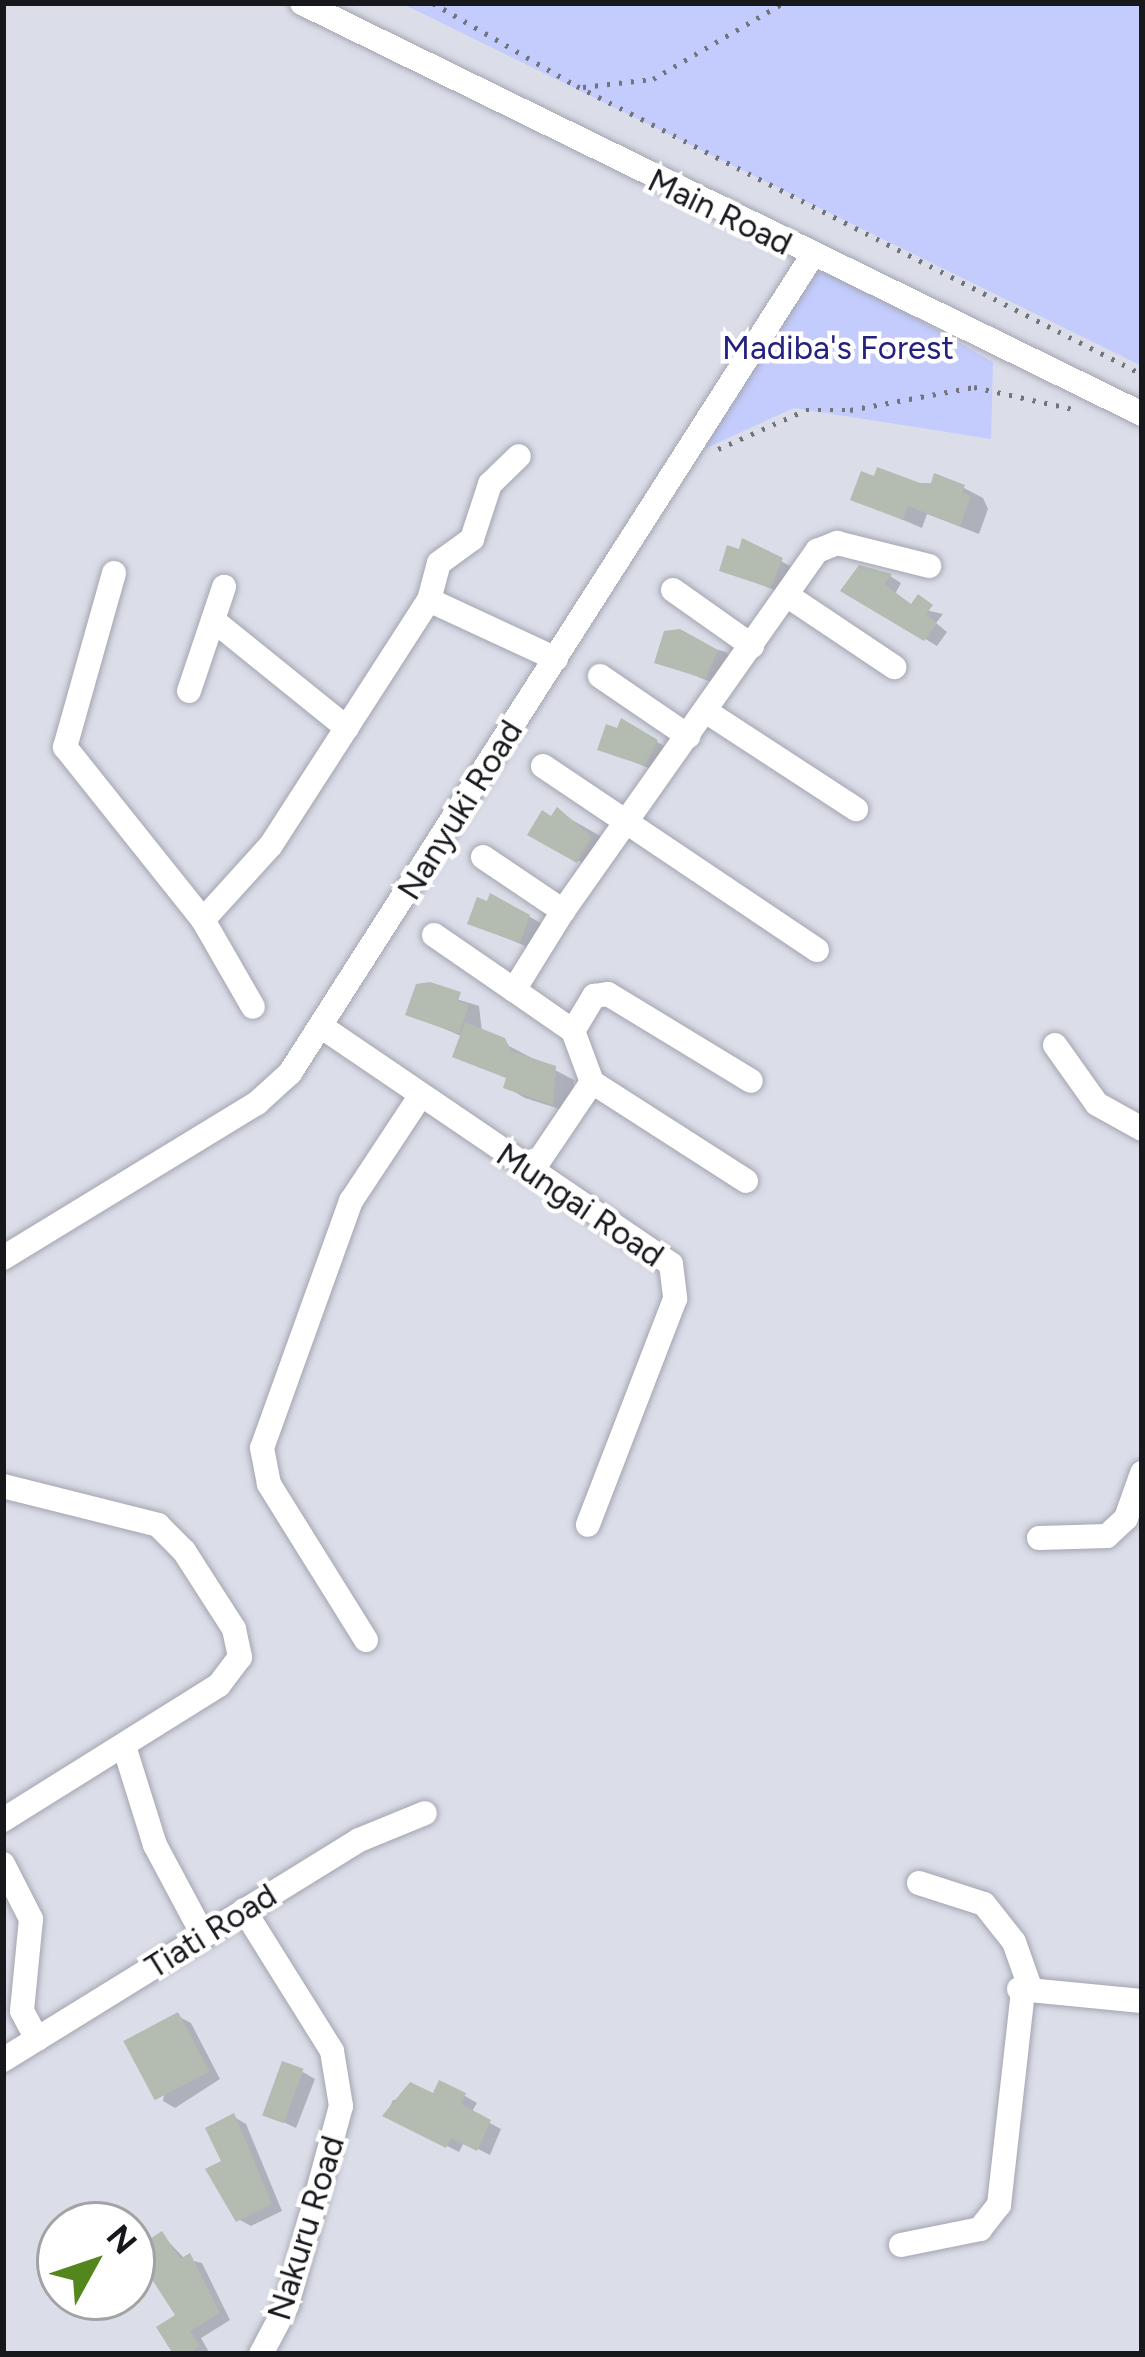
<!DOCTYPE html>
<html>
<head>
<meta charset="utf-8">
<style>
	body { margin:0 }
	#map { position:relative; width:1145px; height:2357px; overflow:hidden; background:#dbdee9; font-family:Figtree,sans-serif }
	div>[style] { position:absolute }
	.green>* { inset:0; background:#c3ccfc }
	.shadow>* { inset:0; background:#0003 }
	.building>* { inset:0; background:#b4bbb0; transform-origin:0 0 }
	.path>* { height:4.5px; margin-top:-2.25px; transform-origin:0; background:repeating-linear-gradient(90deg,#72747b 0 3px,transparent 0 12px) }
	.roads { filter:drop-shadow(0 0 3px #a3a5b0) drop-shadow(0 0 3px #a3a5b0) }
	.minor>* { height:24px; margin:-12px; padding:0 12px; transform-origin:12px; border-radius:12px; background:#fff }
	span { translate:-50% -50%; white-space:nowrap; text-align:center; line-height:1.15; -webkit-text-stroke:9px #fff; paint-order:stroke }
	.street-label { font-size:33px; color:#17181c }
	.park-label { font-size:33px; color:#25217e }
	.frame { position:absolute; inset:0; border:6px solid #17181c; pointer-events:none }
	.north { position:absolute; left:36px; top:2201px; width:120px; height:120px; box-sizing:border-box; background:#fff; border:3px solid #a2a3a4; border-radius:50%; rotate:50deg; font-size:33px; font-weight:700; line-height:48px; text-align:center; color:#17181c }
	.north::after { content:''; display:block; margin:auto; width:42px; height:54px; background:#53871e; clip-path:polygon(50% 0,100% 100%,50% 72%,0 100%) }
</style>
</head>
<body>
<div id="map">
	<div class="green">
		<div style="clip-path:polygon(401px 3px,1142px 3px,1142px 366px)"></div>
		<div style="clip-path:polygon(819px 272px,840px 274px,993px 362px,991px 439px,794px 408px,704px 449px,802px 282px)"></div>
	</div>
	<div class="shadow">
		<div style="clip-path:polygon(920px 486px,964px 488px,983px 498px,988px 509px,979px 534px,927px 514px,922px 528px,854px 499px)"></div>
		<div style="clip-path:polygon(781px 561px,800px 572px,790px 596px,722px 570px)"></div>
		<div style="clip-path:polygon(890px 576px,901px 583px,895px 594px,913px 607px,943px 614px,936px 623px,947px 632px,937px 646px,845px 590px)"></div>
		<div style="clip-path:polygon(666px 635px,726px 652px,736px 664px,726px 688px,658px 661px)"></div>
		<div style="clip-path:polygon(623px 722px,676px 753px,665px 775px,601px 748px)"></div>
		<div style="clip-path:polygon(558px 812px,602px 837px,597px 871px,532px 834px)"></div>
		<div style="clip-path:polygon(492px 896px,548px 927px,539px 952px,471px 923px)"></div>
		<div style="clip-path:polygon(418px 987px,479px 1006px,482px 1032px,574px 1080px,572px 1113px,525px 1098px,506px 1087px,509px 1079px,456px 1055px,463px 1037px,409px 1013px)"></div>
		<div style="clip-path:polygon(178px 2016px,191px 2023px,220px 2079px,175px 2108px,163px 2101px)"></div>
		<div style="clip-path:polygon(303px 2072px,315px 2079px,296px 2128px,266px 2114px)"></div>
		<div style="clip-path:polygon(465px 2096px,477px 2103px,471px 2113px,501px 2129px,490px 2155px,464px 2142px,459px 2152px,386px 2115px,393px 2100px)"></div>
		<div style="clip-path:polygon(234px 2117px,246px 2124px,282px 2211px,251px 2226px,238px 2219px)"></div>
		<div style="clip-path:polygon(162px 2235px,185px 2259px,202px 2263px,230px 2320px,201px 2338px,210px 2354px,177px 2354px,179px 2316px)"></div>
	</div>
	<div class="building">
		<div style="clip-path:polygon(877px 467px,920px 483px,931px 483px,934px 473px,965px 485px,962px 493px,971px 496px,960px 526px,908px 506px,903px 520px,850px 500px,861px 471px,874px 476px)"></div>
		<div style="clip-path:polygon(742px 538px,783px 558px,771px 588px,719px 571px,727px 545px,739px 549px)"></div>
		<div style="clip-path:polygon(859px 565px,892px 574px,884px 584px,911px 604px,918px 594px,933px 605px,926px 614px,937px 623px,924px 641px,840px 591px)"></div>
		<div style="clip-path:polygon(680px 629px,718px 650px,706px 679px,654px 663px,664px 631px)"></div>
		<div style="clip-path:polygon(621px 718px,658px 740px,645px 766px,597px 750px,606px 724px,617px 728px)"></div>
		<div style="clip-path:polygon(557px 807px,592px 837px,577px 863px,527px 835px,542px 810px,551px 816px)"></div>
		<div style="clip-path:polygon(490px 893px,530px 915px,520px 943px,467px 924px,477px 897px,487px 901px)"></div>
		<div style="clip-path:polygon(430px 982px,461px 992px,458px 1001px,469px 1005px,459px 1034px,405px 1015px,416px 984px)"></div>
		<div style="clip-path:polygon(465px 1022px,505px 1038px,511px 1051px,556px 1066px,553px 1105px,503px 1088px,506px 1078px,452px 1057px)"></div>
		<div style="left:178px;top:2012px;width:67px;height:62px;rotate:62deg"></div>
		<div style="left:282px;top:2061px;width:23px;height:58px;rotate:20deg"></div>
		<div style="clip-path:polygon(439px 2080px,466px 2093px,461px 2104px,491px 2120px,477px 2151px,451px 2138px,446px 2148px,382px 2116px,410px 2082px,433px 2093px)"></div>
		<div style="clip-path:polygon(234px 2113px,272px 2204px,236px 2222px,205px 2169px,221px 2161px,205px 2128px)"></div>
		<div style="clip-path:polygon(162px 2231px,180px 2259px,190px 2253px,220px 2313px,190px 2331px,200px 2346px,188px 2354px,173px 2354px,156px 2327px,175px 2315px,133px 2250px)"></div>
	</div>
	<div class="path">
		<div style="left:433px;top:3px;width:166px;rotate:30deg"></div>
		<div style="left:577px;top:86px;width:634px;rotate:27.01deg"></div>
		<div style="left:583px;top:87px;width:70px;rotate:-6.5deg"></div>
		<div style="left:653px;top:79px;width:151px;rotate:-30.3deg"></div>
		<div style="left:718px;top:449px;width:96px;rotate:-23.9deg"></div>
		<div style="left:806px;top:410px;width:44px"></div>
		<div style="left:850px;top:410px;width:126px;rotate:-10.5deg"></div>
		<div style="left:974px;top:387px;width:107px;rotate:12.5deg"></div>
	</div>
	<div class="roads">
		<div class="minor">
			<div style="left:302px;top:3px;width:935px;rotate:26.07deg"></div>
			<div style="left:114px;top:573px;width:181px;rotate:105.7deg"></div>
			<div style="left:65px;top:747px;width:221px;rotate:51.4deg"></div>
			<div style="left:203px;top:920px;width:101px;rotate:-47.8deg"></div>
			<div style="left:271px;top:845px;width:292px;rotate:-57.2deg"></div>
			<div style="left:429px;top:600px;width:38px;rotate:-75deg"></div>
			<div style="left:439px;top:563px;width:41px;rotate:-36deg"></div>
			<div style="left:472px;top:539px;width:58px;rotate:-71.9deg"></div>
			<div style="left:490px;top:484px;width:40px;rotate:-44deg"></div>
			<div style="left:673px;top:590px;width:97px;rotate:35.3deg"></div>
			<div style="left:788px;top:596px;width:128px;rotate:33.8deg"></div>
			<div style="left:429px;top:600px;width:140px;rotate:24.9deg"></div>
			<div style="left:213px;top:620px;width:172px;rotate:38.9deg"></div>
			<div style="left:600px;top:676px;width:107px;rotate:34.3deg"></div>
			<div style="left:189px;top:691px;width:110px;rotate:-71.4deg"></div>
			<div style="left:707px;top:712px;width:178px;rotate:33.1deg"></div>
			<div style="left:543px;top:766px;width:330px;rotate:33.9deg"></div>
			<div style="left:483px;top:857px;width:97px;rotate:34deg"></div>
			<div style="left:203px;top:920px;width:100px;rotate:60.1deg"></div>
			<div style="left:434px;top:935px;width:97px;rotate:34.5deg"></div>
			<div style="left:322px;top:1027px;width:422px;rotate:34.2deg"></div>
			<div style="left:671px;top:1264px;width:35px;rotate:83deg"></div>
			<div style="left:675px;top:1299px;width:242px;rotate:111.1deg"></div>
			<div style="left:573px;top:1031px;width:41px;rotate:-59deg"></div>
			<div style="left:594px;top:996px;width:14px;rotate:-8deg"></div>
			<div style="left:608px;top:994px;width:167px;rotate:31.3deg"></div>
			<div style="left:1055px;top:1045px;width:72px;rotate:54.6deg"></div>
			<div style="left:1097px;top:1104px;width:51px;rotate:29.1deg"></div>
			<div style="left:592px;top:1082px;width:183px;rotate:32.7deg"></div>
			<div style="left:532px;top:1171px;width:107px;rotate:-56deg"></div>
			<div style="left:592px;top:1082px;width:54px;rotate:-110.4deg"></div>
			<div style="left:573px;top:1031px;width:72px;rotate:-145.2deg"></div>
			<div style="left:514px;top:990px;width:93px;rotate:-58.2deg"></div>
			<div style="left:563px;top:911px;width:441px;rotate:-54.8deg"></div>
			<div style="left:817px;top:551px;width:22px;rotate:-22deg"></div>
			<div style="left:837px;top:543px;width:95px;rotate:14deg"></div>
			<div style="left:3px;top:1258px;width:298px;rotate:-31.4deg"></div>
			<div style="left:257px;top:1103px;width:45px;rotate:-42.3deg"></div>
			<div style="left:290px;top:1073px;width:970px;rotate:-57.42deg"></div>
			<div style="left:3px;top:1486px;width:160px;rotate:14.1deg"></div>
			<div style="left:158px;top:1525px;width:37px;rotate:45deg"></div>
			<div style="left:184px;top:1551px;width:93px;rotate:57.3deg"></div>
			<div style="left:234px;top:1629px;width:29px;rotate:78deg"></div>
			<div style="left:240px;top:1657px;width:35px;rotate:127deg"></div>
			<div style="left:219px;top:1685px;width:255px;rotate:148deg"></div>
			<div style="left:1039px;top:1538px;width:68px;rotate:-1.7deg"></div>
			<div style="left:1107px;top:1536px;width:26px;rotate:-43deg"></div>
			<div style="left:1126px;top:1518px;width:48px;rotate:-70.4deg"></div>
			<div style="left:366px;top:1640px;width:184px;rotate:-121.9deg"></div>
			<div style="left:269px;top:1484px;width:37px;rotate:-101deg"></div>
			<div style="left:262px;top:1448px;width:263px;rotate:-70.2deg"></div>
			<div style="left:351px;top:1201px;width:123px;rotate:-56.6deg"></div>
			<div style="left:124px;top:1746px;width:104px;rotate:72.6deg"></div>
			<div style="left:155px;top:1845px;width:102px;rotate:61.9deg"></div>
			<div style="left:3px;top:1864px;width:62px;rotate:63deg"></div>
			<div style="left:31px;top:1919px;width:92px;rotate:95.6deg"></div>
			<div style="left:22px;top:2011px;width:32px;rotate:62deg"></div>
			<div style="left:919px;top:1883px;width:68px;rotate:17.9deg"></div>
			<div style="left:984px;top:1904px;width:48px;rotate:51.7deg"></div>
			<div style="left:1014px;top:1942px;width:51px;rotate:70.5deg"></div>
			<div style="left:244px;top:1910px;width:166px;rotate:58deg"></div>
			<div style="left:332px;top:2051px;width:56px;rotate:80.7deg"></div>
			<div style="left:341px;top:2106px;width:206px;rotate:105.2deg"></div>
			<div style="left:287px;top:2305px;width:55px;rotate:118deg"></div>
			<div style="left:1019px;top:1989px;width:124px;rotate:5.6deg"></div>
			<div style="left:3px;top:2060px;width:418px;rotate:-31.7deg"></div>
			<div style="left:359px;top:1840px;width:71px;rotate:-22.2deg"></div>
			<div style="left:901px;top:2245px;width:81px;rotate:-11.4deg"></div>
			<div style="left:980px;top:2229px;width:31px;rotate:-52deg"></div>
			<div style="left:999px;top:2205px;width:216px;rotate:-83.6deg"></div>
		</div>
	</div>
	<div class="street-label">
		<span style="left:720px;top:212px;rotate:26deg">Main Road</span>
		<span style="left:460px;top:810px;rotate:-58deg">Nanyuki Road</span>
		<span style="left:580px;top:1205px;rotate:34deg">Mungai Road</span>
		<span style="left:211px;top:1931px;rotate:-32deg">Tiati Road</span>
		<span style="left:306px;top:2228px;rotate:-73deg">Nakuru Road</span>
	</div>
	<div class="park-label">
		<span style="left:838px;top:348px">Madiba's Forest</span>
	</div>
	<div class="frame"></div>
	<div class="north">N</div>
</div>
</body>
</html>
